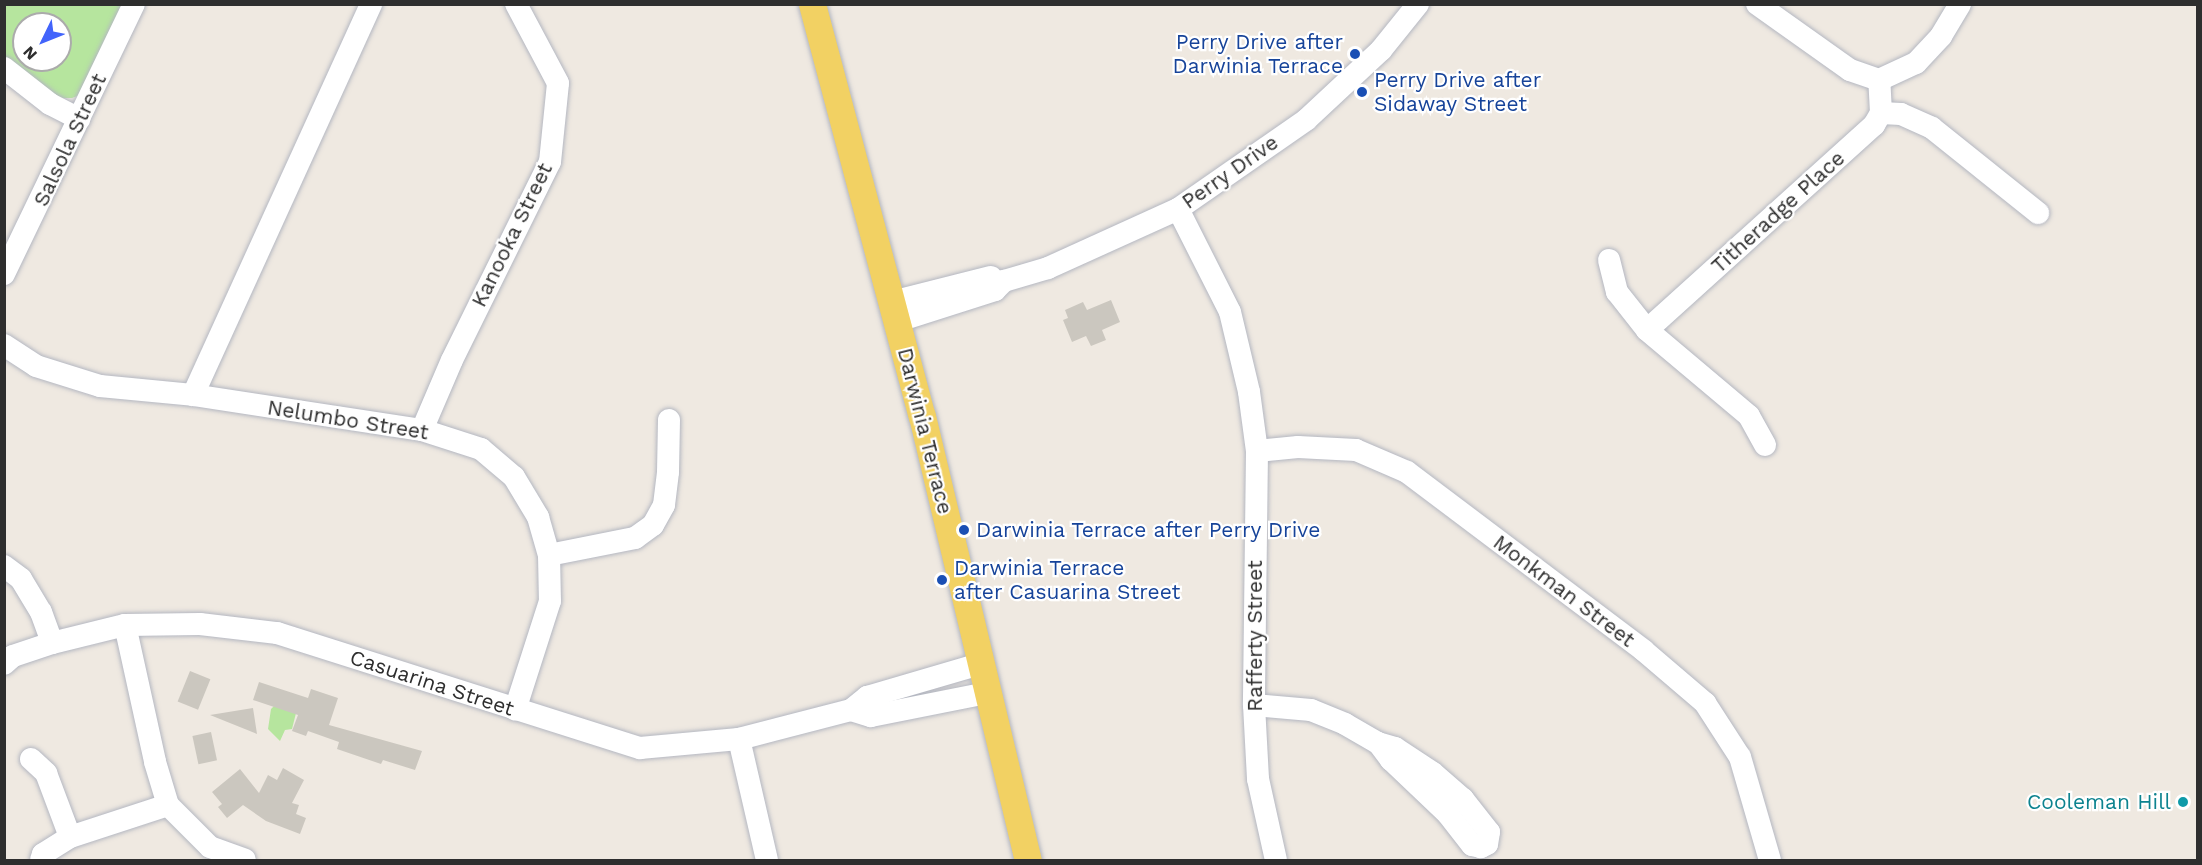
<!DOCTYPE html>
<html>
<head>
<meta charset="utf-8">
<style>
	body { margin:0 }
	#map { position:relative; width:2202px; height:865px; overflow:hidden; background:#efe9e1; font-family:"Work Sans",sans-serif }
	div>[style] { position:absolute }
	.green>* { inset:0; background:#b6e59e }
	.building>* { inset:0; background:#cbc7bf; transform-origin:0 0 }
	.roads { filter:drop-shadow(0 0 2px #b4b7c1) drop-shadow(0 0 2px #b4b7c1) }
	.minor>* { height:22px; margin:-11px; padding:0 11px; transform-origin:11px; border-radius:11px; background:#fff }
	.major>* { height:27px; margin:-13.5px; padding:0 13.5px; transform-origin:13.5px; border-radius:13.5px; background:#f2d163 }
	.dots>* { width:16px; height:16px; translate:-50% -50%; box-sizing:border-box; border:3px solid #fff; border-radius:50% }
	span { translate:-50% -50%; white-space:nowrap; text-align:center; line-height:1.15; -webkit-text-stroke:4.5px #fff; paint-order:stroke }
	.transit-label { font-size:21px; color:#164399 }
	.right { translate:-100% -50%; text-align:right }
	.left { translate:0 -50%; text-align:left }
	.street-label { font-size:21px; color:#2e2e2e }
	.culture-label { font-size:21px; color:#0d838f }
	.frame { position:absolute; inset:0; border:6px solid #2e2e2e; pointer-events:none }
	.north { position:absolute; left:12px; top:12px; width:60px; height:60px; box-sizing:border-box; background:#fff; border:2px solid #ababab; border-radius:50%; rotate:227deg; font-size:16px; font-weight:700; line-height:24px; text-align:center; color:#2e2e2e }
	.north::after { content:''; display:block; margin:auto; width:21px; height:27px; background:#4264fb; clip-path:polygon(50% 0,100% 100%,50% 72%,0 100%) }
</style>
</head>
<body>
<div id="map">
	<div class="green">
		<div style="clip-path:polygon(evenodd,5px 5px,123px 5px,80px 95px,72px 98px,60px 98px,5px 57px,5px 5px,24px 24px,60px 24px,60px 60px,24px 60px,24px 24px)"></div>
		<div style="clip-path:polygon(277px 703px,296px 713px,292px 729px,285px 730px,280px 741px,268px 729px,271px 709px)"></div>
	</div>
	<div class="building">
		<div style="clip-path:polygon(1111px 300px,1120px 322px,1102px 330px,1106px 340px,1091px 346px,1086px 336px,1072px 342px,1063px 320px,1068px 318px,1065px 310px,1083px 302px,1087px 310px)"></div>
		<div style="left:190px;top:671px;width:22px;height:33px;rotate:22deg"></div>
		<div style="clip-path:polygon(259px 682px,308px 698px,311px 689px,338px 698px,329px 725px,422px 751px,415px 770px,383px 760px,381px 764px,337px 749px,339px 742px,308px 731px,306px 736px,292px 731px,298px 715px,253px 700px)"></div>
		<div style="clip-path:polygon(253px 708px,257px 734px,210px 715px)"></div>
		<div style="left:211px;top:732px;width:29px;height:19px;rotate:78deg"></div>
		<div style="clip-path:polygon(283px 768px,304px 780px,292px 803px,299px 805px,296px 814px,306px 818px,300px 834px,266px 821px,243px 805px,227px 818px,218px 807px,222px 804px,212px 792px,240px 769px,259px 793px,268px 775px,277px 780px)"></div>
	</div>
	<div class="roads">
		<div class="minor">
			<div style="left:1757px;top:4px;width:114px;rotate:35.4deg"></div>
			<div style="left:1850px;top:70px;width:31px;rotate:19deg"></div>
			<div style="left:1879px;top:80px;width:41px;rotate:-24.7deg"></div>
			<div style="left:1916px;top:63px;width:37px;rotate:-47deg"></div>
			<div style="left:1941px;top:36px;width:37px;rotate:-59deg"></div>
			<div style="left:4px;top:68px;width:58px;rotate:38deg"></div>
			<div style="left:50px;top:104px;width:33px;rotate:27deg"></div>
			<div style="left:1881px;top:113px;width:20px;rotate:3deg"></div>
			<div style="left:1901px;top:114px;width:34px;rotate:24deg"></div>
			<div style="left:1932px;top:128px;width:136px;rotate:38.7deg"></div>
			<div style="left:1178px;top:209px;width:115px;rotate:63.2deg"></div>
			<div style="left:1230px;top:312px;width:82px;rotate:76.6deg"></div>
			<div style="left:1249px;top:392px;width:60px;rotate:82.3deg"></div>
			<div style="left:1257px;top:451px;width:254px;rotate:90.7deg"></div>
			<div style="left:1254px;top:705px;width:74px;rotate:86.9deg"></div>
			<div style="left:1258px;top:779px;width:83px;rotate:77.5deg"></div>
			<div style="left:1609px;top:260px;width:33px;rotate:76deg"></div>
			<div style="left:1617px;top:292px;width:48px;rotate:51.7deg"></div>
			<div style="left:1647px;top:330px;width:133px;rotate:40.1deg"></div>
			<div style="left:1749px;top:416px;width:33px;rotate:61deg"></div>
			<div style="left:4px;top:274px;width:300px;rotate:-64.3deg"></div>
			<div style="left:892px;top:302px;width:102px;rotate:-14.2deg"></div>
			<div style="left:898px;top:321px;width:102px;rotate:-17.7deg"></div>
			<div style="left:995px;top:290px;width:13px;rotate:-45deg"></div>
			<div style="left:1004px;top:281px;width:46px;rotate:-16.5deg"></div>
			<div style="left:1048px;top:268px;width:143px;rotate:-24.4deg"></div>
			<div style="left:1178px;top:209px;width:156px;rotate:-34.8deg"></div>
			<div style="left:1306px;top:120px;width:103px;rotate:-43deg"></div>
			<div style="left:1381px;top:50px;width:59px;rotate:-51.2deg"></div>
			<div style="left:1647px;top:330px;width:306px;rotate:-42.1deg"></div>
			<div style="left:1874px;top:125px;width:14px;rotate:-60deg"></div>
			<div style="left:1881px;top:113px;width:33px;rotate:-93deg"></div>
			<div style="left:4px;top:345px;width:38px;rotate:33deg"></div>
			<div style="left:36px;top:366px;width:67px;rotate:17.4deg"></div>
			<div style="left:100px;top:386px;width:93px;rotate:5.5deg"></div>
			<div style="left:193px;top:395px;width:232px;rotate:8.7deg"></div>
			<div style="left:422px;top:430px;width:62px;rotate:17.9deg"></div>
			<div style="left:481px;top:449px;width:43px;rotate:40.3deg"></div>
			<div style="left:514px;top:477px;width:47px;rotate:59deg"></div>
			<div style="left:538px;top:517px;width:40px;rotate:74deg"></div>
			<div style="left:549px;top:555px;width:46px;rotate:88.8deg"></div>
			<div style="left:550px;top:601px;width:114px;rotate:107.8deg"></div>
			<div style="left:193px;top:395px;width:430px;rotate:-65.5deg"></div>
			<div style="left:422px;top:430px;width:76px;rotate:-66.8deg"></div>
			<div style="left:452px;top:360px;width:221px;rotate:-63.7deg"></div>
			<div style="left:550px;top:162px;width:79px;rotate:-84.2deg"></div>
			<div style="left:558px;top:83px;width:89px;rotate:-118deg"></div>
			<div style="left:1257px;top:451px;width:41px;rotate:-5.6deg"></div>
			<div style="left:1298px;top:447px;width:58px;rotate:3deg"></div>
			<div style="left:1356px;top:450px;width:56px;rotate:23.3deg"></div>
			<div style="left:1407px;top:472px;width:296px;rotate:37deg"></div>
			<div style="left:1643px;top:650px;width:82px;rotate:40.5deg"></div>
			<div style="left:1705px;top:703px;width:64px;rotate:57.1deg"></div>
			<div style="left:1740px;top:757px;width:107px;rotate:73.8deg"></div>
			<div style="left:549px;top:555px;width:88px;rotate:-11.2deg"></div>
			<div style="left:635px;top:538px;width:22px;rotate:-36deg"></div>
			<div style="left:653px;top:525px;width:23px;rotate:-61deg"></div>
			<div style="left:664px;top:505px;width:33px;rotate:-83deg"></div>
			<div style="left:668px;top:472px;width:52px;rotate:-88.9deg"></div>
			<div style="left:4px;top:566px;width:21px;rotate:37deg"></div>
			<div style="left:21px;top:579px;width:39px;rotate:59deg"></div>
			<div style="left:41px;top:612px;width:33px;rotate:70deg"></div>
			<div style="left:125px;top:625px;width:140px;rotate:77.6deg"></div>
			<div style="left:155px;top:762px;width:45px;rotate:73.2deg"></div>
			<div style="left:168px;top:805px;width:59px;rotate:45deg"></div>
			<div style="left:210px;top:847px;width:37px;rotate:20deg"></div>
			<div style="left:4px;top:664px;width:12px;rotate:-42deg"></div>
			<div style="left:13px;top:656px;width:41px;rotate:-18.4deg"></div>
			<div style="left:52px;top:643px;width:75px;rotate:-13.9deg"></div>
			<div style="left:125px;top:625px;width:75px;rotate:-0.8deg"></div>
			<div style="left:200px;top:624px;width:78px;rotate:6.7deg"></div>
			<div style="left:277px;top:633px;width:381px;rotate:17.6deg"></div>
			<div style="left:640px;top:748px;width:99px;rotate:-5.2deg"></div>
			<div style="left:739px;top:739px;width:116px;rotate:-14.5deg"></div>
			<div style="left:851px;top:710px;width:21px;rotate:-39deg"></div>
			<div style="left:867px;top:697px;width:118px;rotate:-16.3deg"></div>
			<div style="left:1254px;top:705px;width:57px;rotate:5deg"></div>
			<div style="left:1311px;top:710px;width:37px;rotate:22deg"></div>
			<div style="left:1345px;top:724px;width:38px;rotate:30deg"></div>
			<div style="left:1378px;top:743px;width:18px;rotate:16deg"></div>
			<div style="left:1395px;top:748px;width:45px;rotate:33.3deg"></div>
			<div style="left:1433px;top:773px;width:40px;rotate:41deg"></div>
			<div style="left:1463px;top:799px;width:42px;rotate:51.8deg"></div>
			<div style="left:1489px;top:832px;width:12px;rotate:99deg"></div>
			<div style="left:1487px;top:844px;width:7px;rotate:153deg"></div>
			<div style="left:1481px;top:847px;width:9px;rotate:-167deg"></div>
			<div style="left:1472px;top:845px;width:39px;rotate:-128deg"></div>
			<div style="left:1448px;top:814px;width:79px;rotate:-136.5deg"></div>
			<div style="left:1391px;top:760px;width:21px;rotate:-127deg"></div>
			<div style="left:851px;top:710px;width:21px;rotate:17deg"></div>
			<div style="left:871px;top:716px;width:118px;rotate:-11.2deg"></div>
			<div style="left:739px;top:739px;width:124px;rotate:77deg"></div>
			<div style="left:31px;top:759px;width:21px;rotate:43deg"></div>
			<div style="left:46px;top:773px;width:68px;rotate:69.4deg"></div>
			<div style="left:41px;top:860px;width:6px;rotate:-72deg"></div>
			<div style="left:43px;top:854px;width:32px;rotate:-32deg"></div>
			<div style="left:70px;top:837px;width:103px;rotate:-18.1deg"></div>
		</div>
		<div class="major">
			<div style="left:812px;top:4px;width:426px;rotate:75.1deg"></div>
			<div style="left:922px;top:416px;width:456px;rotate:76.6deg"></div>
		</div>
	</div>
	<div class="dots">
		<div style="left:1355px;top:54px;background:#1a4fb4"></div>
		<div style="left:1362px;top:92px;background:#1a4fb4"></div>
		<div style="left:964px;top:530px;background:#1a4fb4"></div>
		<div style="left:942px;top:580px;background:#1a4fb4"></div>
		<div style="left:2183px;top:802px;background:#0f9aa8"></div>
	</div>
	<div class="transit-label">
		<span class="right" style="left:1343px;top:54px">Perry Drive after<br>Darwinia Terrace</span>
		<span class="left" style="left:1374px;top:92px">Perry Drive after<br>Sidaway Street</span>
		<span class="left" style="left:976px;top:530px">Darwinia Terrace after Perry Drive</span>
		<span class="left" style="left:954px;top:580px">Darwinia Terrace<br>after Casuarina Street</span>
	</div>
	<div class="street-label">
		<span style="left:70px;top:140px;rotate:-65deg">Salsola Street</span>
		<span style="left:1230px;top:172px;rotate:-35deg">Perry Drive</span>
		<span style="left:1778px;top:212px;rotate:-42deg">Titheradge Place</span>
		<span style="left:512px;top:235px;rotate:-64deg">Kanooka Street</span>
		<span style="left:348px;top:420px;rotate:9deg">Nelumbo Street</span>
		<span style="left:925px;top:431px;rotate:76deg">Darwinia Terrace</span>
		<span style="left:1564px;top:591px;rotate:37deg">Monkman Street</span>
		<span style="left:1255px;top:636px;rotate:-90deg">Rafferty Street</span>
		<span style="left:432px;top:683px;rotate:18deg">Casuarina Street</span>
	</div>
	<div class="culture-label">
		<span class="right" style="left:2171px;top:802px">Cooleman Hill</span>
	</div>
	<div class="frame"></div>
	<div class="north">N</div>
</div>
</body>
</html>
